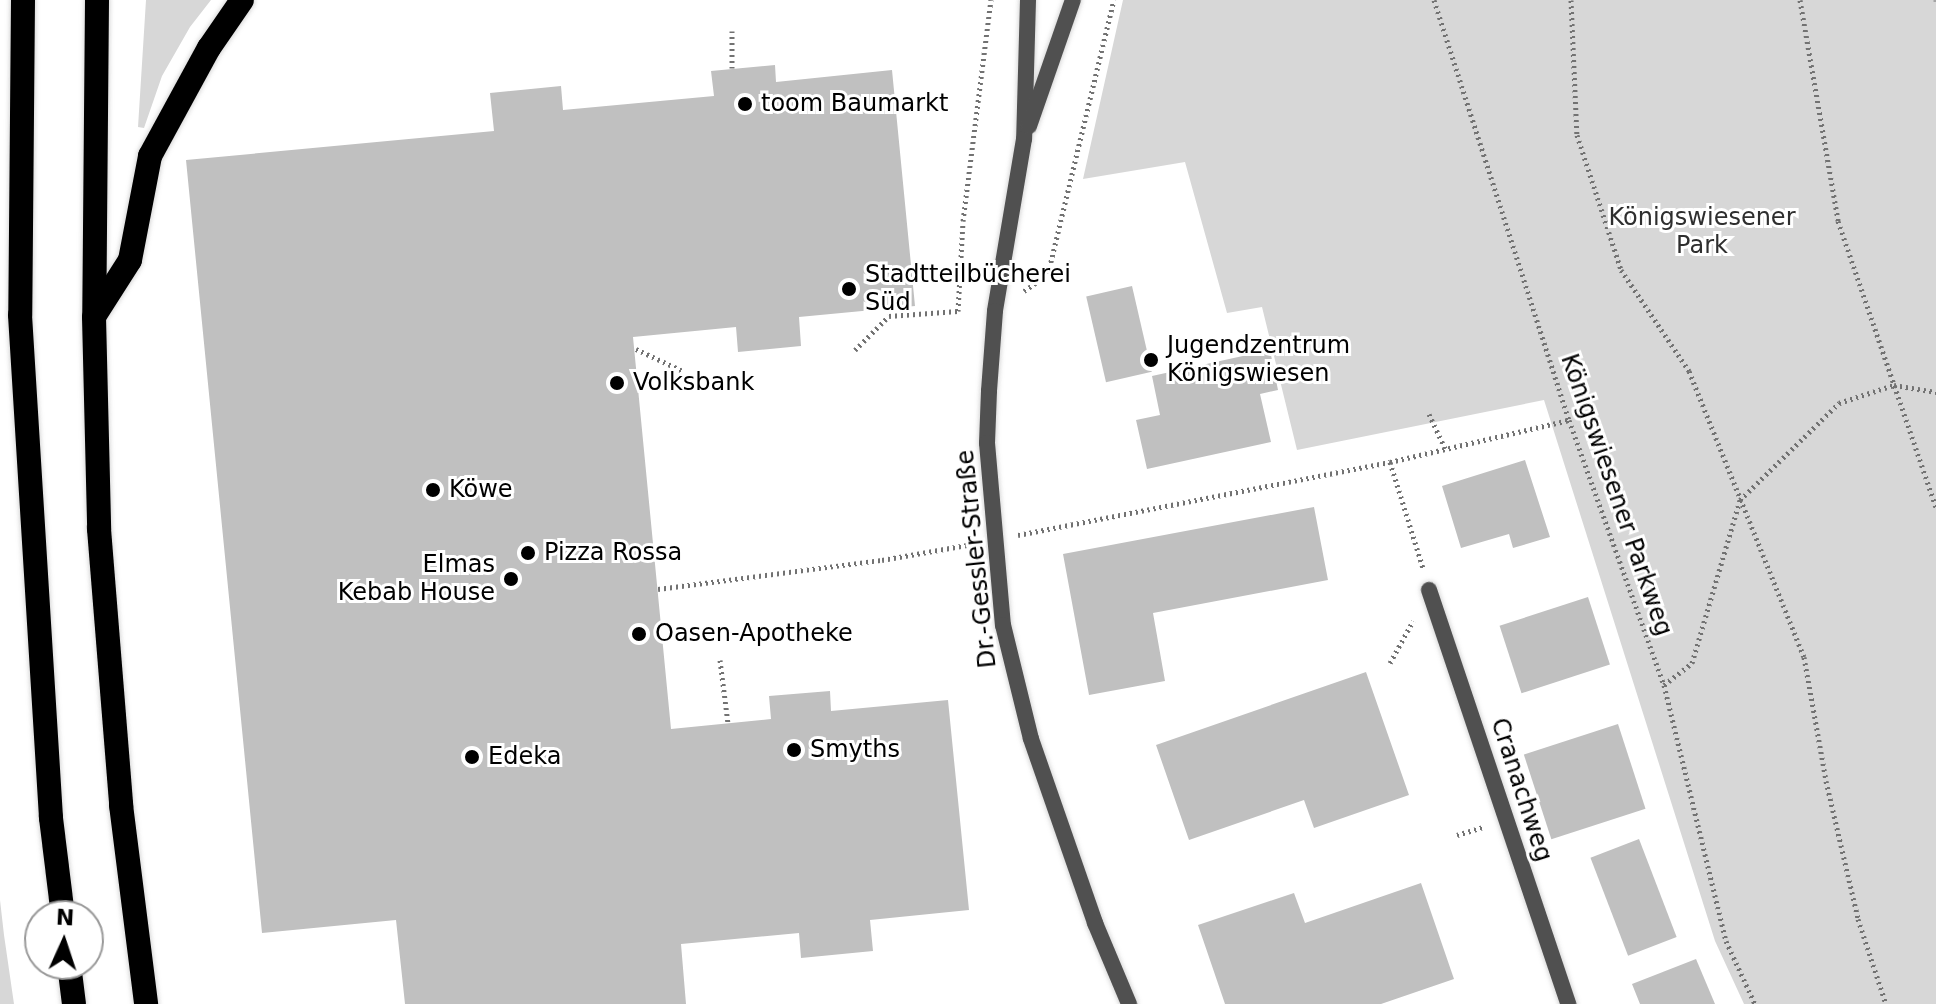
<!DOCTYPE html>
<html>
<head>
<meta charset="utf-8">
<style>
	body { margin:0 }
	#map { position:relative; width:1936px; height:1004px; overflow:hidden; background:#fff; font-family:"DejaVu Sans",sans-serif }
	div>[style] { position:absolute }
	.green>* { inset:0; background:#d7d7d7 }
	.building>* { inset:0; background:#c0c0c0; transform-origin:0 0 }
	.path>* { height:5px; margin-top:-2.5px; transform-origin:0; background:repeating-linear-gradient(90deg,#727272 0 2px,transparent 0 6px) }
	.roads { filter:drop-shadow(0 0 2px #dbdbdb) drop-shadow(0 0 2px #dbdbdb) }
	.minor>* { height:16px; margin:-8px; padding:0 8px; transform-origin:8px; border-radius:8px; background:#505050 }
	.tertiary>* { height:16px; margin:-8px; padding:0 8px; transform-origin:8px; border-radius:8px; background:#505050 }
	.motorway>* { height:24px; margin:-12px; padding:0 12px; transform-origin:12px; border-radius:12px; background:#000 }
	.dots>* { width:22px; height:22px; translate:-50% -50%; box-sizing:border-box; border:4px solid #fff; border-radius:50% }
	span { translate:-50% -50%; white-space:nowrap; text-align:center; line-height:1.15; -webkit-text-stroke:6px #fff; paint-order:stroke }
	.poi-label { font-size:24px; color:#000 }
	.left { translate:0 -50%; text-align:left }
	.right { translate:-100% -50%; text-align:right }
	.park-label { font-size:24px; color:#2e2e2e }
	.street-label { font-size:24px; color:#000 }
	.north { position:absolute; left:24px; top:900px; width:80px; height:80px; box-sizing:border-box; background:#fff; border:2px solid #999; border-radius:50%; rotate:3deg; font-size:22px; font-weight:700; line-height:32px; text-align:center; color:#000 }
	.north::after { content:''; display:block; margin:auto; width:28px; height:36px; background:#000; clip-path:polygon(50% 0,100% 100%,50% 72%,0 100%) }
</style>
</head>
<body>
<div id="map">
	<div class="green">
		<div style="clip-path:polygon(146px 0,211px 0,190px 27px,162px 76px,144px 128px,138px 127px)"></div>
		<div style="clip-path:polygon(1123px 0,1936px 0,1936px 1004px,1744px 1004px,1715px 941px,1544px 400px,1297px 450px,1262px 307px,1227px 313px,1185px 162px,1083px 179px)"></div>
		<div style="clip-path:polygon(0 900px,4px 935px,14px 1004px,0 1004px)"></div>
	</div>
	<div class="building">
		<div style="clip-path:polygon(775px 65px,776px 82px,892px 70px,915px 306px,799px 317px,801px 346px,738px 352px,736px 327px,633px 337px,671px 729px,771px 719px,769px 696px,830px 691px,831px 711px,948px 700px,969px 910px,870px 920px,873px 951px,801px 958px,799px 933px,681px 944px,686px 1004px,405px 1004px,396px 920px,262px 933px,186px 160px,494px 131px,490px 93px,561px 86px,563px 110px,714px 96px,711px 71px)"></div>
		<div style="left:1132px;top:286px;width:88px;height:47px;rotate:77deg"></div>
		<div style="clip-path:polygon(1270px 350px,1278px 390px,1260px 394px,1271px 442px,1147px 469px,1136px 420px,1160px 415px,1152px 376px)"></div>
		<div style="clip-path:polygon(1525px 460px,1550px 537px,1513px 548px,1509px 534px,1461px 548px,1442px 486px)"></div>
		<div style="clip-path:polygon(1314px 507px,1328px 580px,1153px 613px,1165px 681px,1089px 695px,1063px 554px)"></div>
		<div style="left:1588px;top:597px;width:71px;height:93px;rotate:72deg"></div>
		<div style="clip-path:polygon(1366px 672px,1409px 795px,1314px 828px,1304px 800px,1189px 840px,1156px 745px)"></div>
		<div style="left:1618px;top:724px;width:89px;height:99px;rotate:72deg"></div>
		<div style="left:1639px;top:839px;width:105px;height:52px;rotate:69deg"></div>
		<div style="clip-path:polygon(1421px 883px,1454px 979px,1381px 1004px,1225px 1004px,1198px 925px,1294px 893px,1305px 923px)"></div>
		<div style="clip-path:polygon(1696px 959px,1715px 1004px,1640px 1004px,1632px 984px)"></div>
	</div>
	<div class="path">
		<div style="left:1434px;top:0;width:441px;rotate:72.2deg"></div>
		<div style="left:1569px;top:420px;width:282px;rotate:70.3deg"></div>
		<div style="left:1664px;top:685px;width:263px;rotate:76.4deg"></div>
		<div style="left:1726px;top:941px;width:69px;rotate:65.3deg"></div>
		<div style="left:1571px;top:0;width:135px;rotate:87.5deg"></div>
		<div style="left:1577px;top:135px;width:142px;rotate:71.9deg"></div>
		<div style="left:1621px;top:270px;width:122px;rotate:56deg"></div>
		<div style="left:1689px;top:371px;width:308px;rotate:68.1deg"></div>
		<div style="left:1804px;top:657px;width:126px;rotate:79.9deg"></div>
		<div style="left:1826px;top:781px;width:142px;rotate:76.9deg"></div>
		<div style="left:1858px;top:919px;width:89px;rotate:71.8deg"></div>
		<div style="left:1800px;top:0;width:224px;rotate:80.2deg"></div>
		<div style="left:1838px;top:221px;width:303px;rotate:71.1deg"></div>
		<div style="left:1936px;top:0;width:1px;rotate:90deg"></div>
		<div style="left:732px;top:31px;width:37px;rotate:90deg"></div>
		<div style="left:1024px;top:291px;width:29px;rotate:-35deg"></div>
		<div style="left:1048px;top:274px;width:282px;rotate:-76.5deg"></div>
		<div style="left:636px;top:349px;width:52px;rotate:25.1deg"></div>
		<div style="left:855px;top:350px;width:48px;rotate:-45deg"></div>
		<div style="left:889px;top:316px;width:69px;rotate:-4.1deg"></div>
		<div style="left:958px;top:311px;width:90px;rotate:-86.8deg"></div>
		<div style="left:963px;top:221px;width:223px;rotate:-82.8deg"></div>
		<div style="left:1429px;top:414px;width:38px;rotate:65deg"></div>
		<div style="left:1390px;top:462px;width:111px;rotate:72.7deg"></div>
		<div style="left:1018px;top:535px;width:379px;rotate:-11.1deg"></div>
		<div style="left:1390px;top:462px;width:184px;rotate:-13.2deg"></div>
		<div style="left:658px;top:589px;width:226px;rotate:-7.4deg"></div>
		<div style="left:882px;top:560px;width:92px;rotate:-10deg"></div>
		<div style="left:720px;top:660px;width:64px;rotate:82.8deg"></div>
		<div style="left:1390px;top:663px;width:48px;rotate:-61.3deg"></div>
		<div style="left:1664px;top:685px;width:36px;rotate:-38deg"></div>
		<div style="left:1692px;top:663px;width:170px;rotate:-73.6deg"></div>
		<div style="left:1740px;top:500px;width:139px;rotate:-44.4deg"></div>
		<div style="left:1839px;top:403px;width:58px;rotate:-18.1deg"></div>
		<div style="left:1894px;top:385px;width:43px;rotate:9.5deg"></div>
		<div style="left:1457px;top:835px;width:27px;rotate:-17deg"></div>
	</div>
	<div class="roads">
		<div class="minor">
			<div style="left:1429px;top:590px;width:437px;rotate:71.4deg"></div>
		</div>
		<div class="tertiary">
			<div style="left:1028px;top:0;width:139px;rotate:91.6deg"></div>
			<div style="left:1024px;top:139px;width:174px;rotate:99.6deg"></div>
			<div style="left:995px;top:311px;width:80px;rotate:94.3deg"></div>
			<div style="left:989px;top:391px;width:52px;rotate:92.2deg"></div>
			<div style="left:987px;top:443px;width:183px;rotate:85deg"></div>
			<div style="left:1003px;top:625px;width:117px;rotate:76.2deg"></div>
			<div style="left:1031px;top:739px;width:195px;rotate:70.8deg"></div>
			<div style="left:1095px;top:923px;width:88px;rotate:67.2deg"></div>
			<div style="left:1029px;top:126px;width:133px;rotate:-70.8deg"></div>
		</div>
		<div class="motorway">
			<div style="left:23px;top:0;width:315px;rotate:90.5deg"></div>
			<div style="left:20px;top:315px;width:504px;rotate:86.47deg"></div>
			<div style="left:51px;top:818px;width:99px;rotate:83deg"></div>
			<div style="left:97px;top:0;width:317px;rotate:90.5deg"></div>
			<div style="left:94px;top:317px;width:212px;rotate:88.6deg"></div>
			<div style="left:99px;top:529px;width:277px;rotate:85.4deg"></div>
			<div style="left:121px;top:805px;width:201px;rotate:82.8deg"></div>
			<div style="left:95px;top:315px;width:65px;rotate:-57.5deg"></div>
			<div style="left:130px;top:260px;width:106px;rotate:-79.1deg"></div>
			<div style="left:150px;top:156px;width:123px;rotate:-61.4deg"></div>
			<div style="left:209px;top:48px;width:58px;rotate:-55.5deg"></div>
			<div style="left:69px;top:964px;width:40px;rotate:82.9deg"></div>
		</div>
	</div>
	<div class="dots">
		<div style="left:745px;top:104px;background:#000"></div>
		<div style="left:849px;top:289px;background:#000"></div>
		<div style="left:1151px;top:360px;background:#000"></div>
		<div style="left:617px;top:383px;background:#000"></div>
		<div style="left:433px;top:490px;background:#000"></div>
		<div style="left:528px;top:553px;background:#000"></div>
		<div style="left:511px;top:579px;background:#000"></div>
		<div style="left:639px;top:634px;background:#000"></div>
		<div style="left:794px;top:750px;background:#000"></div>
		<div style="left:472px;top:757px;background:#000"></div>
	</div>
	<div class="poi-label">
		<span class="left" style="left:761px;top:104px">toom Baumarkt</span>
		<span class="left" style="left:865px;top:289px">Stadtteilbücherei<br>Süd</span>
		<span class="left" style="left:1167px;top:360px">Jugendzentrum<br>Königswiesen</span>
		<span class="left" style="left:633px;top:383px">Volksbank</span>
		<span class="left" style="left:449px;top:490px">Köwe</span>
		<span class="left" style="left:544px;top:553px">Pizza Rossa</span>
		<span class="right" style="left:495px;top:579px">Elmas<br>Kebab House</span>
		<span class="left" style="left:655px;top:634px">Oasen-Apotheke</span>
		<span class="left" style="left:810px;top:750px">Smyths</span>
		<span class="left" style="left:488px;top:757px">Edeka</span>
	</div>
	<div class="park-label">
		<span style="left:1702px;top:232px">Königswiesener<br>Park</span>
	</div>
	<div class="street-label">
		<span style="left:1616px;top:495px;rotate:71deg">Königswiesener Parkweg</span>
		<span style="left:977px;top:559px;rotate:-96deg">Dr.-Gessler-Straße</span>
		<span style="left:1521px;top:790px;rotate:72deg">Cranachweg</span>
	</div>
	<div class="north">N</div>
</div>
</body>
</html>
